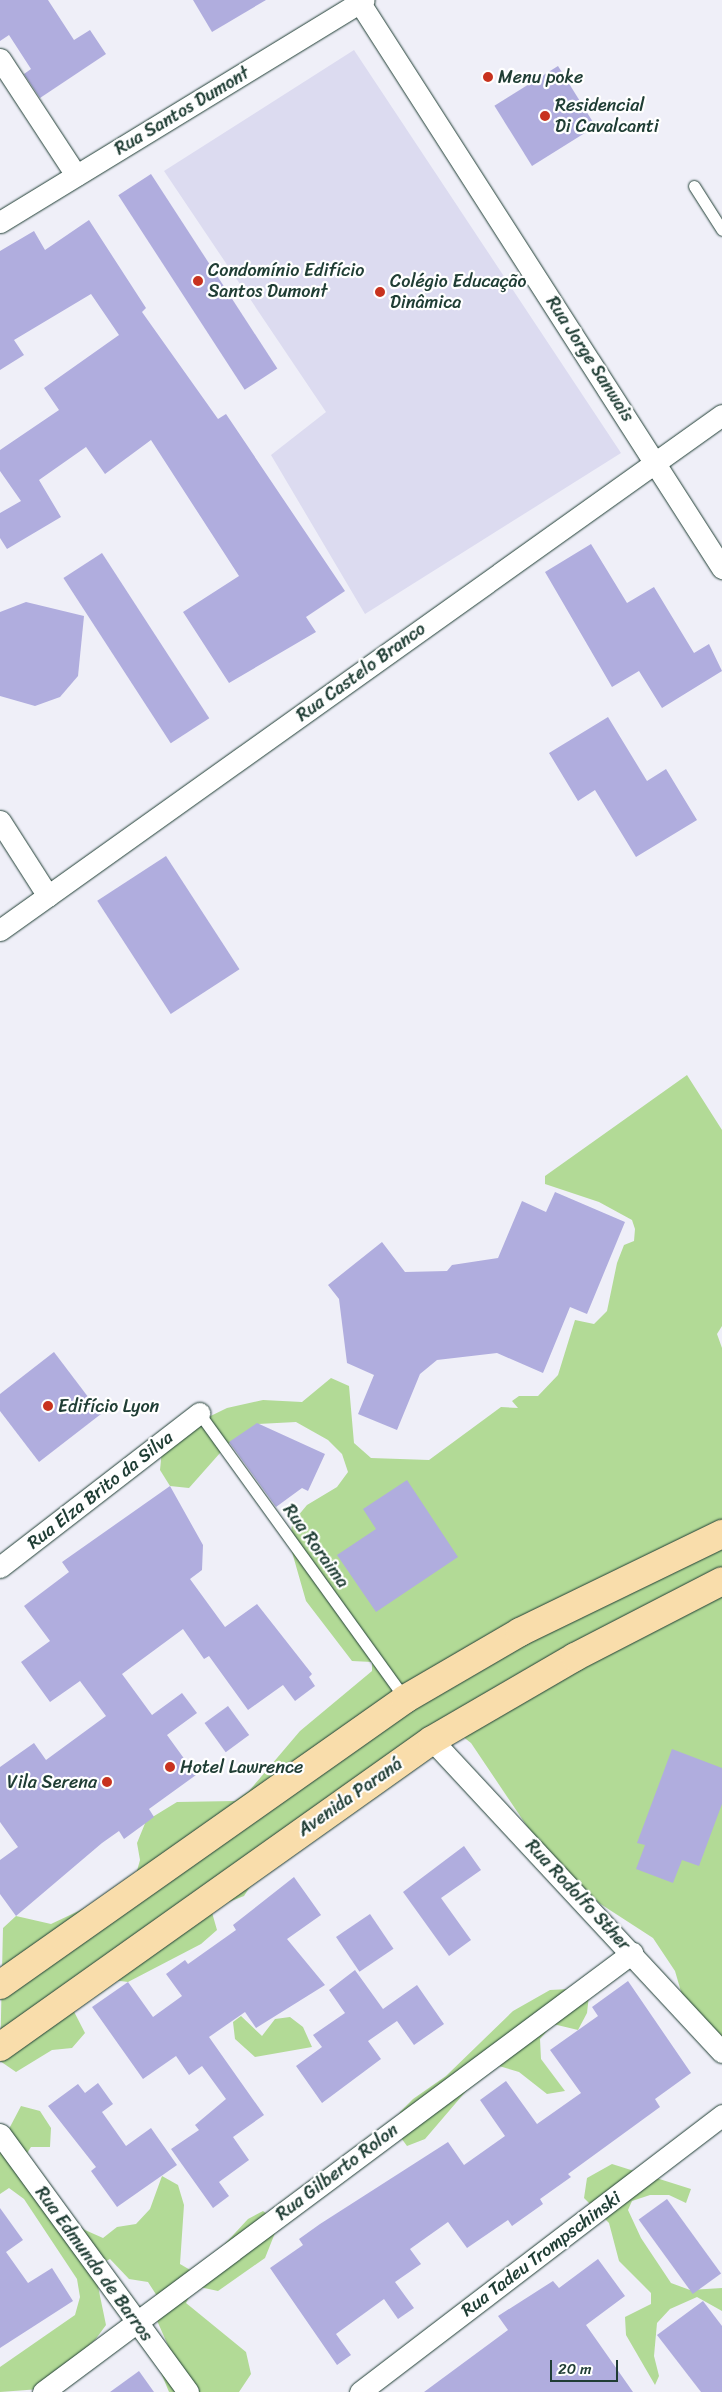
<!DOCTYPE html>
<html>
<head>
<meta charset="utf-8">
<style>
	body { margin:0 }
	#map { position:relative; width:722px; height:2392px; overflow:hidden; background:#efeff8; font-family:Sriracha,sans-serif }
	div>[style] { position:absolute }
	.built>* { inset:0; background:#dcdbf0 }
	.green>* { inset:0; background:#b2da96 }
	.building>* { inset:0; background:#b0adde; transform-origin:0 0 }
	.roads { filter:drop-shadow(0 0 1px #1f3d34) drop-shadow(0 0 1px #1f3d34) }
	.lane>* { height:11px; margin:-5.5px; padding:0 5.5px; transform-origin:5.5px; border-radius:5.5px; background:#fff }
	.street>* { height:21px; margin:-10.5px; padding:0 10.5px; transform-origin:10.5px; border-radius:10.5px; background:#fff }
	.primary>* { height:28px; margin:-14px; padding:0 14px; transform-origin:14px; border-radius:14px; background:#f9ddab }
	.dots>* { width:14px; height:14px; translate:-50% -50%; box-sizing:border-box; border:2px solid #fff; border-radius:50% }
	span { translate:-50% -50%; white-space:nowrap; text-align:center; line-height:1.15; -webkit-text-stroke:4.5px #fff; paint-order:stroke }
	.poi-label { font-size:18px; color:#1f3d34 }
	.left { translate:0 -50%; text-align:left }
	.right { translate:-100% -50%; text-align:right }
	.street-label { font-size:18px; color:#1f3d34 }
	.scale { position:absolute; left:550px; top:2360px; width:68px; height:22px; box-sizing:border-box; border:2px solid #1f3d34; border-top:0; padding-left:6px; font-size:15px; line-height:18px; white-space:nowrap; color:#1f3d34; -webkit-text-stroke:4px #fff; paint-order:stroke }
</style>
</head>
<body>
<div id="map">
	<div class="built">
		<div style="clip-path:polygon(354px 50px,621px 453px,365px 614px,271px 455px,326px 412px,164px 171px)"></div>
	</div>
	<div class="green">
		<div style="clip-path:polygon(687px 1075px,722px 1130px,722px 1326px,717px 1334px,722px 1348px,722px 2039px,682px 1995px,675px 1971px,653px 1938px,599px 1903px,539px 1844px,471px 1743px,452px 1728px,414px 1737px,379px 1762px,257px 1876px,244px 1896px,211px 1909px,217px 1930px,201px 1944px,128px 1982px,98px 1978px,67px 1998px,85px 2033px,72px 2048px,52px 2050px,16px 2072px,0 2061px,3px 1928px,16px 1916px,51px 1924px,104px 1899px,135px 1878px,140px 1860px,137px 1843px,146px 1821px,177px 1802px,235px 1801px,249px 1791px,300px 1731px,372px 1671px,372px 1662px,352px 1661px,306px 1601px,290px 1545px,292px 1523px,307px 1505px,337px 1487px,348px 1472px,342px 1454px,328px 1440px,296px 1422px,258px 1424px,228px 1444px,189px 1488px,170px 1486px,160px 1470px,162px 1450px,188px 1427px,227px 1408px,263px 1400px,302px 1402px,331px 1378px,349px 1386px,354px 1443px,371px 1458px,429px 1460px,501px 1407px,518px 1408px,512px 1401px,519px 1396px,538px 1396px,558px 1375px,575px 1320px,594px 1324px,607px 1311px,617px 1263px,624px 1245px,634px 1241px,635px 1229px,632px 1220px,599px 1202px,545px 1184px,545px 1176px)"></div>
		<div style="clip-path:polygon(569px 1989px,589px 1995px,587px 2013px,578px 2030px,553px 2024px,540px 2039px,541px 2059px,565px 2091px,547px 2094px,519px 2072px,499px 2066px,467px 2090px,425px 2139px,407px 2146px,396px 2131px,400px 2112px,413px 2099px,446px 2076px,513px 2011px,550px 1990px)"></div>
		<div style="clip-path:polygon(241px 2016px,262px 2036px,275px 2019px,290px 2017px,303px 2027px,312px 2047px,255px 2057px,235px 2039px,233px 2022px)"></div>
		<div style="clip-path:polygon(21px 2106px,40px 2111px,51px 2128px,50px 2147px,31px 2147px,24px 2158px,68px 2220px,85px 2230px,103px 2238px,117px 2227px,136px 2224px,150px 2209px,162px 2176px,178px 2185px,184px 2205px,180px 2264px,197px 2274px,248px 2219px,263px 2211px,279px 2223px,265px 2258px,218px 2291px,195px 2286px,186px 2303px,246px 2352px,251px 2374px,239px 2392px,169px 2392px,157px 2363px,170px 2350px,155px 2316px,157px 2296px,148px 2282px,129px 2279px,110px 2259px,94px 2267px,106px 2325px,95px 2340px,40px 2389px,0 2392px,0 2367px,75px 2315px,80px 2297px,77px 2279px,24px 2199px,9px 2188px,0 2194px,0 2146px)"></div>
		<div style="clip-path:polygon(612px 2164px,691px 2189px,686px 2203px,669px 2195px,650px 2195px,632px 2201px,628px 2210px,641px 2238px,671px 2283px,690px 2290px,722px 2288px,722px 2311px,697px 2297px,670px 2309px,657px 2323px,654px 2356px,659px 2376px,655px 2385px,626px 2335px,625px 2317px,651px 2304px,651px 2293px,619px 2261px,609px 2223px,584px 2198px,587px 2178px)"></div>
	</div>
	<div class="building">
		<div style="clip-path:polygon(0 0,48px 0,74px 40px,90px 30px,106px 54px,40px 98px,24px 74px,31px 69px,9px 35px,0 41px)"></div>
		<div style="clip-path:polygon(193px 0,266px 0,212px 32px)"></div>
		<div style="left:558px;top:66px;width:71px;height:75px;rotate:58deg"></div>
		<div style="left:151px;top:174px;width:232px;height:39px;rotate:57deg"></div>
		<div style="clip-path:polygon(89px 220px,146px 308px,142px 312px,218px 419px,226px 414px,345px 591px,306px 617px,316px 632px,229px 683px,183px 612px,239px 576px,151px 440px,105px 474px,86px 447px,39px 480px,61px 517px,7px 549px,0 538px,0 513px,21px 501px,0 471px,0 450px,59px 410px,44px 388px,119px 335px,91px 294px,14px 340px,24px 355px,0 370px,0 251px,34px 231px,45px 250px)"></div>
		<div style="clip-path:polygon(591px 544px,627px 603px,654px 587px,694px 653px,709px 644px,722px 671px,662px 708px,639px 671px,612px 687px,545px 572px)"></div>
		<div style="left:102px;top:553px;width:197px;height:46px;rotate:57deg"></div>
		<div style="clip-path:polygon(26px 602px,84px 616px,78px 676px,60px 697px,35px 706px,0 696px,0 612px)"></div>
		<div style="clip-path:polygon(608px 717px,647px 781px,666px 769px,697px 820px,636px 857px,595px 790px,578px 801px,549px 753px)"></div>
		<div style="left:166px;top:856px;width:135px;height:82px;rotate:57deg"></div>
		<div style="clip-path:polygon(555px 1192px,625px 1222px,587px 1314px,570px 1307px,543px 1373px,497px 1353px,437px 1360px,420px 1374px,397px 1430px,358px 1414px,374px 1375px,347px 1363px,339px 1299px,328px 1285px,382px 1242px,405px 1272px,447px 1271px,452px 1265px,498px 1258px,522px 1201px,546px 1212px)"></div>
		<div style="clip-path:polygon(54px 1352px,101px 1414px,39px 1462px,0 1411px,0 1394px)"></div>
		<div style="clip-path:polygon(257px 1423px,325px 1454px,308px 1491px,302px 1488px,276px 1507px,229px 1442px)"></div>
		<div style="clip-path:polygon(407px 1480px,458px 1557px,376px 1612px,337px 1555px,376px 1529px,363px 1509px)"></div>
		<div style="clip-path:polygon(170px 1486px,203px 1545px,202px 1570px,190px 1579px,225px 1627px,257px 1604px,312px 1674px,309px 1677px,315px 1686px,295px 1701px,283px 1685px,248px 1710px,209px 1656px,204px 1659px,183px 1629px,122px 1674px,152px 1715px,182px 1693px,197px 1713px,167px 1735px,196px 1775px,149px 1809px,154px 1817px,124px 1839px,119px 1831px,102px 1843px,16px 1916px,0 1894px,0 1860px,18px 1847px,0 1822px,0 1767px,34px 1743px,46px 1760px,106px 1716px,80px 1681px,50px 1702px,21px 1662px,50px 1641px,24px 1606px,69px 1572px,62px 1562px)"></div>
		<div style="left:228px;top:1706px;width:36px;height:29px;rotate:54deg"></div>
		<div style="clip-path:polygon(672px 1749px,722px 1768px,722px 1804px,699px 1866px,682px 1860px,673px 1883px,636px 1869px,645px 1845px,637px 1843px)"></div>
		<div style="clip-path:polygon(464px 1846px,481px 1870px,441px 1898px,471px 1940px,449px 1956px,403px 1892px)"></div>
		<div style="clip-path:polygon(294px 1877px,321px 1915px,287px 1939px,325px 1985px,256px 2028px,245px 2012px,209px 2037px,264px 2115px,233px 2137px,249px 2160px,219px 2182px,229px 2196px,213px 2208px,171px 2149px,199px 2130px,195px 2125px,226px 2099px,202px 2066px,189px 2075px,176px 2056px,143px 2079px,92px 2007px,128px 1982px,153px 2017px,182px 1996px,166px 1974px,185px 1960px,188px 1964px,236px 1930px,233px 1925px)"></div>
		<div style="left:370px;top:1914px;width:42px;height:41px;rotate:56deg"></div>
		<div style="clip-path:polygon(355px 1970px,383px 2009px,417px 1985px,444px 2024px,414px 2045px,397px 2021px,368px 2041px,381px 2059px,322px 2103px,296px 2066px,322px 2047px,313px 2035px,345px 2013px,329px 1990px)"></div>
		<div style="clip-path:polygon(628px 1981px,691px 2073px,655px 2099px,660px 2107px,568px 2174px,571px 2177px,540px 2199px,543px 2204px,512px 2226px,508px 2220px,467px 2248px,448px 2222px,410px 2249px,421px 2264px,395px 2282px,414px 2308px,398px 2319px,384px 2299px,336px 2334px,351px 2355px,337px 2365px,270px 2268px,303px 2245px,299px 2239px,320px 2224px,448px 2142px,464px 2165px,505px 2136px,480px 2100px,506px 2081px,537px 2124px,581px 2093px,550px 2050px,598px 2016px,592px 2007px)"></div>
		<div style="clip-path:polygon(98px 2083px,113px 2104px,102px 2112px,126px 2146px,151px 2128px,177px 2165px,117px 2207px,91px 2171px,96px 2167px,48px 2106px,78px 2084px,85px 2093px)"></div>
		<div style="left:667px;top:2199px;width:92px;height:35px;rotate:54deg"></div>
		<div style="clip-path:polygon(0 2208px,23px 2240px,6px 2252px,28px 2283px,52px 2268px,73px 2301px,0 2348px)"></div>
		<div style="clip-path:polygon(598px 2259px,625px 2296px,586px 2325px,633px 2392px,424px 2392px,508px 2330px,498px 2316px,553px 2281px,559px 2288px)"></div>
		<div style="clip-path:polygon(703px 2301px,722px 2326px,722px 2392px,701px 2392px,657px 2335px)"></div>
		<div style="clip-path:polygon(139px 2371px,154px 2392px,110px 2392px)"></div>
	</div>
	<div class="roads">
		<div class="lane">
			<div style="left:694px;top:186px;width:52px;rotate:57.5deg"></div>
			<div style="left:199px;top:1413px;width:352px;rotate:54.2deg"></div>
		</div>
		<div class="street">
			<div style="left:358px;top:0;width:675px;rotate:57.35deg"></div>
			<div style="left:0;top:59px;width:139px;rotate:56.8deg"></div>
			<div style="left:0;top:222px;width:426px;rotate:-31.4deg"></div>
			<div style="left:0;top:821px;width:89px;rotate:57.4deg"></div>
			<div style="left:0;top:930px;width:887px;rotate:-35.5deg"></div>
			<div style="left:0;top:1567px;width:252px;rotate:-37.7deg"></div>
			<div style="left:432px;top:1740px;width:426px;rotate:47.1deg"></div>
			<div style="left:0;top:2134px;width:319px;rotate:53.9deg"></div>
			<div style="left:43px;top:2392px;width:735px;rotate:-36.7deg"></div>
			<div style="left:360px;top:2392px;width:456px;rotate:-37.4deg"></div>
		</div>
		<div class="primary">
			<div style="left:0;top:1985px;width:496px;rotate:-35.2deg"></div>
			<div style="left:405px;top:1699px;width:133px;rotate:-30.2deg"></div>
			<div style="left:520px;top:1632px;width:225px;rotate:-25.9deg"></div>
			<div style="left:0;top:2047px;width:530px;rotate:-35.4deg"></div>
			<div style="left:432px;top:1740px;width:165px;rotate:-30.1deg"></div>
			<div style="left:575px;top:1657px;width:165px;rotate:-27.3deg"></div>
		</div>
	</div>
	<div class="dots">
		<div style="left:488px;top:77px;background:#c8321e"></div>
		<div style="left:545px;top:116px;background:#c8321e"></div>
		<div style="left:198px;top:281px;background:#c8321e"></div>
		<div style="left:380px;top:292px;background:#c8321e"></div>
		<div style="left:48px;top:1406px;background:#c8321e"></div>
		<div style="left:170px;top:1767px;background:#c8321e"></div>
		<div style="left:107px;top:1782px;background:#c8321e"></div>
	</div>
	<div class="poi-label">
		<span class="left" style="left:498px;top:77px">Menu poke</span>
		<span class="left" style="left:555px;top:116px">Residencial<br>Di Cavalcanti</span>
		<span class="left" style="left:208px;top:281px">Condomínio Edifício<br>Santos Dumont</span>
		<span class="left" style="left:390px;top:292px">Colégio Educação<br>Dinâmica</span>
		<span class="left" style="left:58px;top:1406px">Edifício Lyon</span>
		<span class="left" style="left:180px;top:1767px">Hotel Lawrence</span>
		<span class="right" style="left:97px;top:1782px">Vila Serena</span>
	</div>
	<div class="street-label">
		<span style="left:182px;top:111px;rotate:-31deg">Rua Santos Dumont</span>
		<span style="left:590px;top:359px;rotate:57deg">Rua Jorge Sanwais</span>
		<span style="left:361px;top:672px;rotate:-36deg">Rua Castelo Branco</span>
		<span style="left:100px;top:1490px;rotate:-38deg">Rua Elza Brito da Silva</span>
		<span style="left:316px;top:1546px;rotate:54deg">Rua Roraima</span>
		<span style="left:350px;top:1797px;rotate:-35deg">Avenida Paraná</span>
		<span style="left:578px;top:1895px;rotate:47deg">Rua Rodolfo Sther</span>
		<span style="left:337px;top:2172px;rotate:-37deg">Rua Gilberto Rolon</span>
		<span style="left:541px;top:2254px;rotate:-37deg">Rua Tadeu Trompschinski</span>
		<span style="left:94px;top:2264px;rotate:54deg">Rua Edmundo de Barros</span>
	</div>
	<div class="scale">20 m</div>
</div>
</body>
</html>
